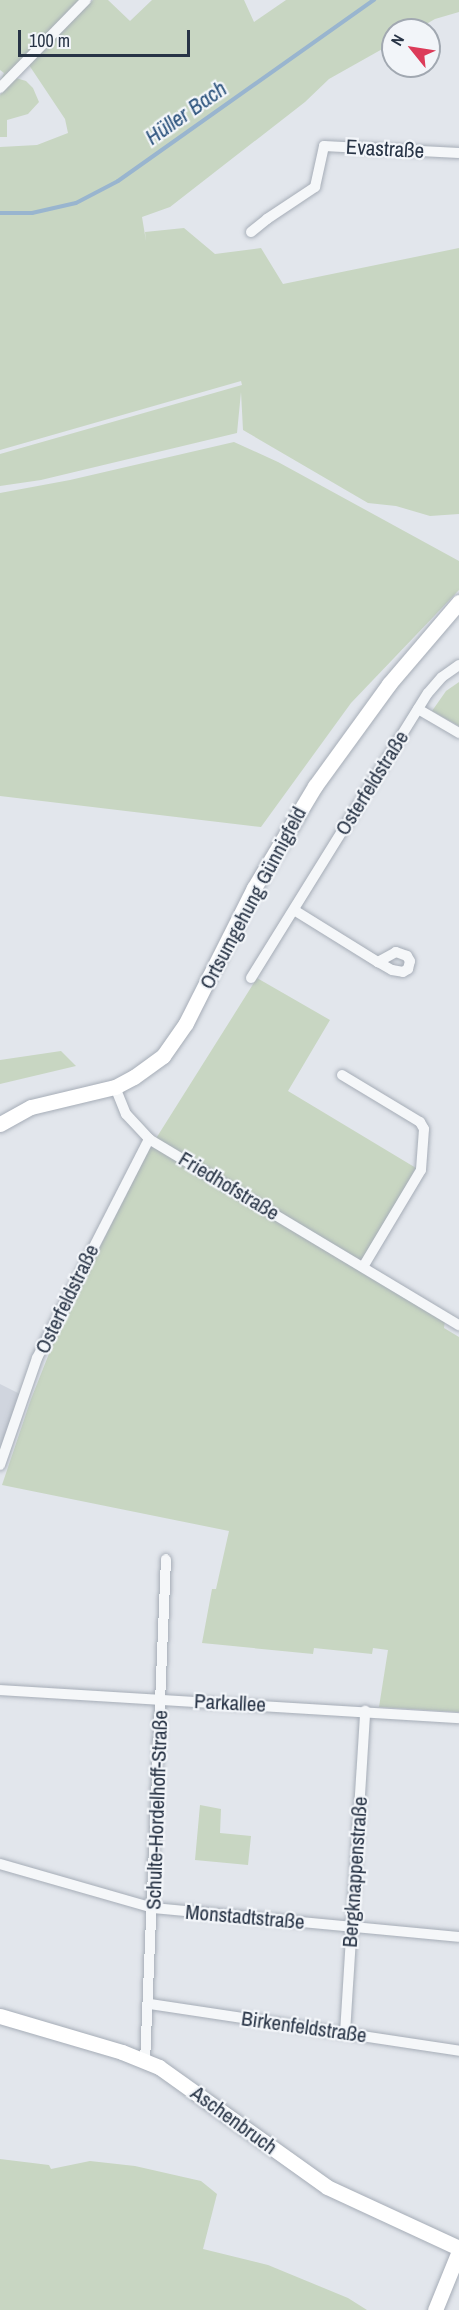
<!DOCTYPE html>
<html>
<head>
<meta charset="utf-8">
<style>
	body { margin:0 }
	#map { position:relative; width:459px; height:2310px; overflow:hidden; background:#e2e6ec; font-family:"Archivo Narrow",sans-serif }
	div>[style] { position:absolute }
	.built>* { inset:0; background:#d0d5de }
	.green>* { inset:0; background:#c8d6c2 }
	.stream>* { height:4px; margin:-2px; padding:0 2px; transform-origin:2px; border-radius:2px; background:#99b5cf }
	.roads { filter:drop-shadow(0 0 2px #a6adb7) drop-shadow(0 0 2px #a6adb7) }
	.street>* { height:10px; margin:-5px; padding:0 5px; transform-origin:5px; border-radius:5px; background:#f5f7f9 }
	.secondary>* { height:15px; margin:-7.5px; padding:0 7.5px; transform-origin:7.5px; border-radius:7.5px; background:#fff }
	span { translate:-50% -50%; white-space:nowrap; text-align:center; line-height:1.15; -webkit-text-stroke:4.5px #f2f5f9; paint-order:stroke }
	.street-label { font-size:21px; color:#283446 }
	.water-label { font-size:22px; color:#2d547e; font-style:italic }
	.north { position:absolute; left:381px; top:18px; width:60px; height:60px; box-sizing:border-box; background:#f2f5f9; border:2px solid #a1a8b1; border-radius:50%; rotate:300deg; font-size:16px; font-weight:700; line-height:24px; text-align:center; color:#283446 }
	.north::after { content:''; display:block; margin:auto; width:21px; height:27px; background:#dc3b59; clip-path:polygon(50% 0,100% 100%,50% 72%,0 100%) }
	.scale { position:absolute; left:18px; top:30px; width:172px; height:27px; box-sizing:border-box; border:3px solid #283446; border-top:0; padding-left:8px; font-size:18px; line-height:21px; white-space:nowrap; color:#283446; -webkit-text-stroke:4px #f2f5f9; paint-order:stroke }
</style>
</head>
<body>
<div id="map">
	<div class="built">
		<div style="clip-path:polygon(0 1384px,20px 1394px,0 1459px)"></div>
	</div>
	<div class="green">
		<div style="clip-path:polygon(0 0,79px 0,0 82px,4px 73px,0 70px)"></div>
		<div style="clip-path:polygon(93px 0,108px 0,130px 21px,152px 0,244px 0,254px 22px,286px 0,459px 0,459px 12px,435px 19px,416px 30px,393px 30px,393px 43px,329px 79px,305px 102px,170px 207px,142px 217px,146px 241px,145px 232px,184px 228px,215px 254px,261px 248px,283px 284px,459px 248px,459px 514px,430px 516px,396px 506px,368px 503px,243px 430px,241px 392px,237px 433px,41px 480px,0 486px,0 454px,242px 385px,241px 381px,0 450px,0 147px,37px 145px,68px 133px,65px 119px,29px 65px)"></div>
		<div style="clip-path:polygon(16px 78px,26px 81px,33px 88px,39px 102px,28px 114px,7px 120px,7px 137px,0 137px,0 95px)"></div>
		<div style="clip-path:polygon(234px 442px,278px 462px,459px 561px,459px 590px,351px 703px,261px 827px,0 796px,0 493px,70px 480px)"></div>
		<div style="clip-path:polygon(459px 682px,459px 726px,432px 711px,446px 691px)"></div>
		<div style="clip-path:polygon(257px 978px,330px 1020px,288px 1091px,416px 1168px,357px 1269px,445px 1321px,444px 1328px,459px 1337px,459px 1712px,379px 1707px,388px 1650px,373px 1648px,372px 1654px,314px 1648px,313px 1654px,202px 1643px,212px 1589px,216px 1589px,229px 1531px,2px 1485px,31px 1399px,56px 1336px,103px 1241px,150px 1148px)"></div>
		<div style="clip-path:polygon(61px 1051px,76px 1066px,0 1084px,0 1060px)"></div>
		<div style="clip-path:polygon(200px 1805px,221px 1809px,220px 1833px,251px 1836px,248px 1865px,195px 1860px)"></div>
		<div style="clip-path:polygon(0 2159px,49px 2165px,51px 2169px,90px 2161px,135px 2166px,201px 2181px,217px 2194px,203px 2249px,268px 2265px,348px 2298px,367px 2310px,0 2310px)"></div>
	</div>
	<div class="stream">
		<div style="left:0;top:213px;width:32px"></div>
		<div style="left:32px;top:213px;width:45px;rotate:-12.8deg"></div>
		<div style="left:76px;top:203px;width:47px;rotate:-27.6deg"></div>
		<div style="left:118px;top:181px;width:314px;rotate:-35.3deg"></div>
	</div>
	<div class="roads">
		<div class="street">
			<div style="left:0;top:88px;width:123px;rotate:-45.7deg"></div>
			<div style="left:251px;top:232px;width:21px;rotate:-39deg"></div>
			<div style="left:267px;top:219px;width:58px;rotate:-33.7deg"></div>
			<div style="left:315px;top:187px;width:42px;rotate:-77.6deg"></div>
			<div style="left:324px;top:146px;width:135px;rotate:3deg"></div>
			<div style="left:418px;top:709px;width:48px;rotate:30.3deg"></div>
			<div style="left:294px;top:910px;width:99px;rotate:31.8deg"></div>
			<div style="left:378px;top:962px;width:16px;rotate:30deg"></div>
			<div style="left:392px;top:970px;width:11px;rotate:10deg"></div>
			<div style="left:403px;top:972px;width:6px;rotate:-31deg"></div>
			<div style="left:408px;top:969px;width:8px;rotate:-76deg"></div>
			<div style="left:410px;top:961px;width:6px;rotate:-121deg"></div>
			<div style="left:407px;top:956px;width:12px;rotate:-160deg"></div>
			<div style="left:396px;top:952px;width:21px;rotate:151deg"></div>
			<div style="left:251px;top:978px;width:335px;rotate:-58.2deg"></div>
			<div style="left:428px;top:693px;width:21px;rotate:-49deg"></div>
			<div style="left:442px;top:677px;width:21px;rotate:-35deg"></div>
			<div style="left:342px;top:1075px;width:91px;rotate:31.1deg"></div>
			<div style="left:420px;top:1122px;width:8px;rotate:60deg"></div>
			<div style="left:424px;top:1129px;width:41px;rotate:94.2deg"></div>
			<div style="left:421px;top:1170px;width:113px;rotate:120.9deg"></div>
			<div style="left:115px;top:1087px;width:29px;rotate:68deg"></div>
			<div style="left:126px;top:1114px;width:34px;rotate:47deg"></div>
			<div style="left:149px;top:1139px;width:362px;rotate:31deg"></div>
			<div style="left:0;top:1465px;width:113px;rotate:-70.9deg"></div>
			<div style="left:37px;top:1358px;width:246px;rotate:-62.9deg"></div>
			<div style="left:0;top:1690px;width:460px;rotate:3.5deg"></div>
			<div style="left:0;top:1864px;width:159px;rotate:16deg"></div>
			<div style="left:153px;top:1908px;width:307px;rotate:5.4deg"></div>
			<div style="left:150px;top:2004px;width:313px;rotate:8.6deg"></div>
			<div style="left:345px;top:2033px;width:323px;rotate:-86.4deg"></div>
			<div style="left:145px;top:2062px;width:503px;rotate:-87.61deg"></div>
		</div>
		<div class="secondary">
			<div style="left:0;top:1124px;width:35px;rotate:-29deg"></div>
			<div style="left:31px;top:1107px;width:86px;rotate:-13.4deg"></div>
			<div style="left:115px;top:1087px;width:21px;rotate:-28deg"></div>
			<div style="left:134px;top:1077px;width:36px;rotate:-36deg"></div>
			<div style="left:163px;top:1056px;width:40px;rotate:-55.1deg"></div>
			<div style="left:186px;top:1023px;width:151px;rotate:-63.3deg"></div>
			<div style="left:254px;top:888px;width:119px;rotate:-59.1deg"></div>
			<div style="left:315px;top:786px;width:126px;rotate:-54deg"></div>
			<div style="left:389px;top:684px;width:108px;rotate:-49.5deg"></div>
			<div style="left:0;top:2016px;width:127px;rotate:16.4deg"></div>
			<div style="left:122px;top:2052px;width:40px;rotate:22deg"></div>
			<div style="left:159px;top:2067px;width:206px;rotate:35.5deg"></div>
			<div style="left:327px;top:2187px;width:145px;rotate:24.8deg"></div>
			<div style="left:435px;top:2310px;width:64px;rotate:-67.9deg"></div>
		</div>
	</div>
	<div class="street-label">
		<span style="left:385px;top:149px;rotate:3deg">Evastraße</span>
		<span style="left:372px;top:783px;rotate:-58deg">Osterfeldstraße</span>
		<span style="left:253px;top:898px;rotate:-62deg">Ortsumgehung Günnigfeld</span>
		<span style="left:229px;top:1186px;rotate:31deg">Friedhofstraße</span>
		<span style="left:67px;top:1299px;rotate:-64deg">Osterfeldstraße</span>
		<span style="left:230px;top:1703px;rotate:3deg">Parkallee</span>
		<span style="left:157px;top:1810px;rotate:-88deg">Schulte-Hordelhoff-Straße</span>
		<span style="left:355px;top:1872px;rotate:-86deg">Bergknappenstraße</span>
		<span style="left:245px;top:1917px;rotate:5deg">Monstadtstraße</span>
		<span style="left:304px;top:2027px;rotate:8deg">Birkenfeldstraße</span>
		<span style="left:234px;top:2120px;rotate:36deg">Aschenbruch</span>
	</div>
	<div class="water-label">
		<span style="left:186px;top:113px;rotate:-35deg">Hüller Bach</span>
	</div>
	<div class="north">N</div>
	<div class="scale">100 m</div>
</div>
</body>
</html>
